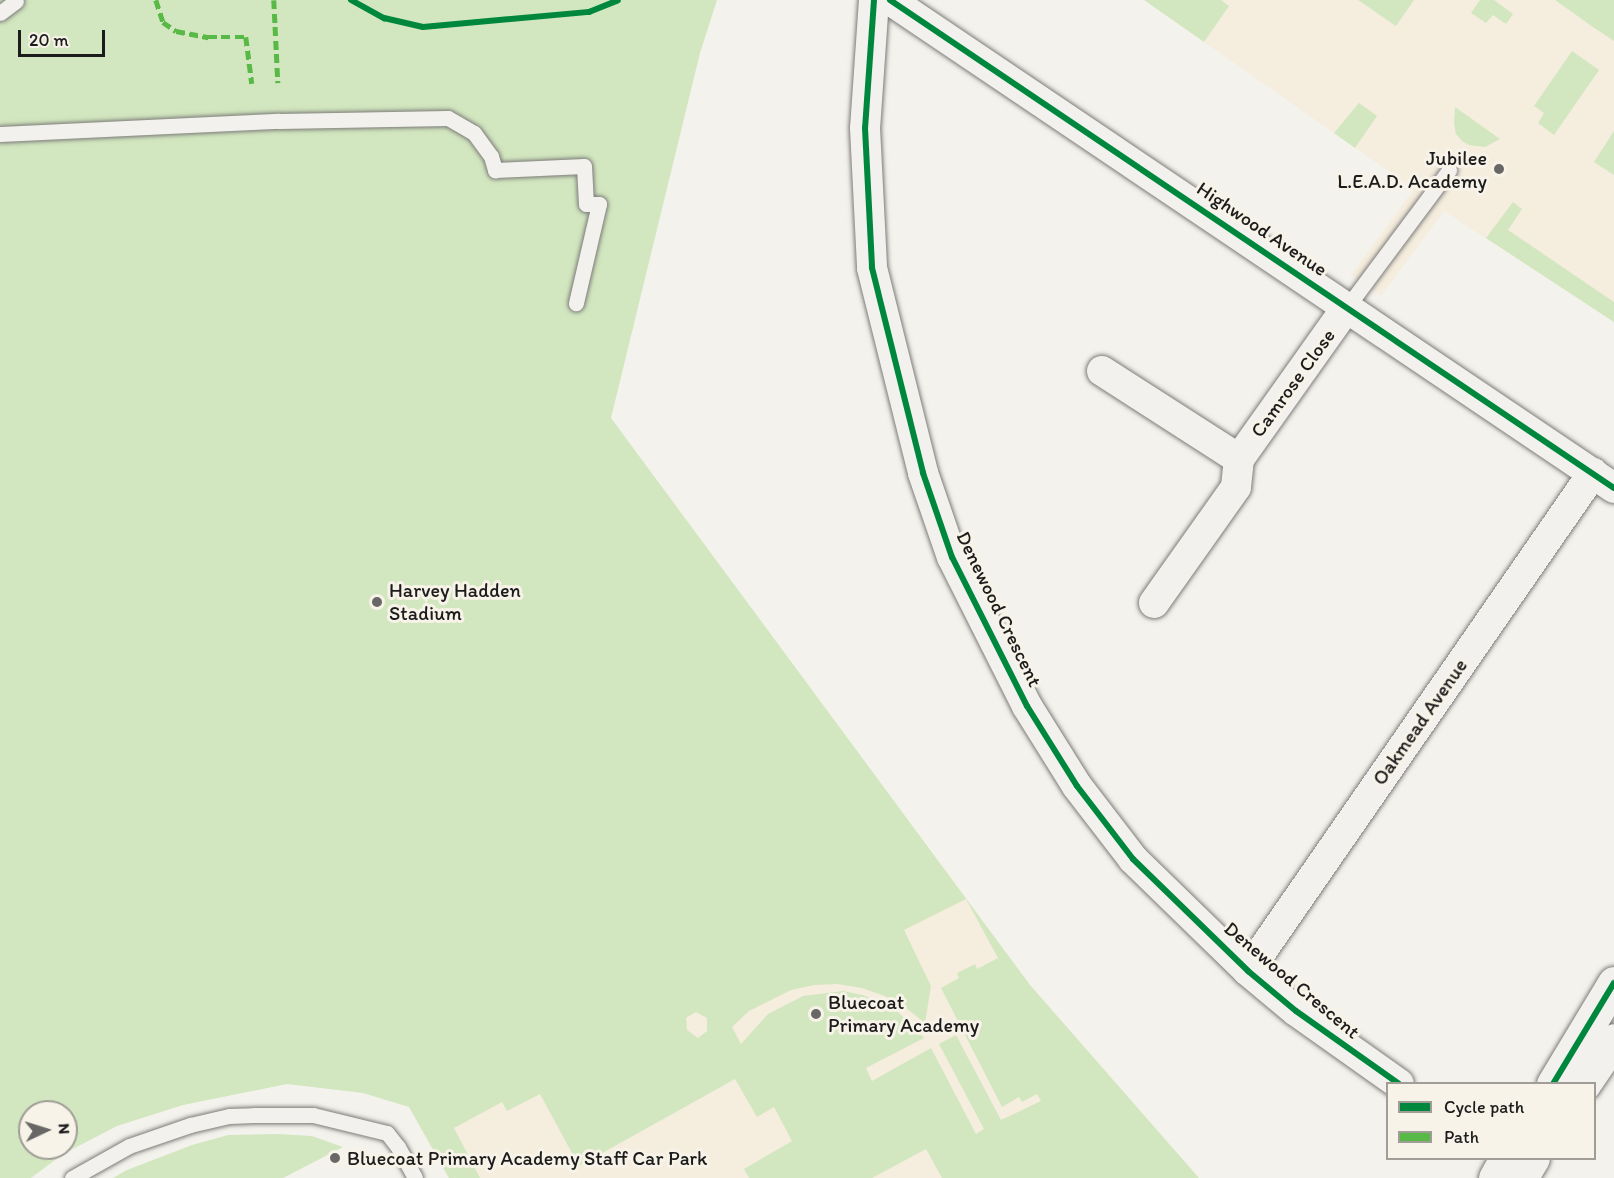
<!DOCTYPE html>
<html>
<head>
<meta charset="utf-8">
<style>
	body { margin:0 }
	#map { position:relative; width:1614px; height:1178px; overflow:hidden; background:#f4f2ec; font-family:Itim,sans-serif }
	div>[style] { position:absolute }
	.built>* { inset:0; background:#f5edde }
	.green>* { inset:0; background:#d2e7bf }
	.roads { filter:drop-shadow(0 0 2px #7d7c7a) drop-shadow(0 0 2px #7d7c7a) }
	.lane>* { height:15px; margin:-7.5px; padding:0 7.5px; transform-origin:7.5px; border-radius:7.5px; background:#f2f1ed }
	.street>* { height:30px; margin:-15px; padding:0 15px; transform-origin:15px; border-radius:15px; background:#f2f1ed }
	.secondary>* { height:33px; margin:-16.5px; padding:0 16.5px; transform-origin:16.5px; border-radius:16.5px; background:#f2f1ed }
	.quiet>* { height:4.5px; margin-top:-2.25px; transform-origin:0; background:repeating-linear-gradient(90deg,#58b947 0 9px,transparent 0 13.5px) }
	.cycleway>* { height:6px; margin:-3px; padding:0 3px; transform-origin:3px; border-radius:3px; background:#00873e }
	.dots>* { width:16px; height:16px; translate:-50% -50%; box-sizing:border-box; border:3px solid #f7f3e8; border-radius:50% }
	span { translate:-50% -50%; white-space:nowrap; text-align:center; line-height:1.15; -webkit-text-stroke:6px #f7f3e8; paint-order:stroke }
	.poi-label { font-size:20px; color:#1c1c1c }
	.right { translate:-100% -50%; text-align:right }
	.left { translate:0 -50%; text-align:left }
	.street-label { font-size:20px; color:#1c1c1c }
	.legend { position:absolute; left:1386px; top:1082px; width:210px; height:78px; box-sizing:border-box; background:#f7f3e8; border:2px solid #9f9d96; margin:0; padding:8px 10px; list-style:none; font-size:18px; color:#1c1c1c }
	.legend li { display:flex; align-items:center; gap:12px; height:30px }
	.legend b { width:30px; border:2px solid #9f9d96 }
	.north { position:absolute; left:18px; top:1100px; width:60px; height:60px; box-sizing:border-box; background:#f7f3e8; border:2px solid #9f9d96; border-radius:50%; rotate:86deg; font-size:16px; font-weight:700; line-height:24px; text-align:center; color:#1c1c1c }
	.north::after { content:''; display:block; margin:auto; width:21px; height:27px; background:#686765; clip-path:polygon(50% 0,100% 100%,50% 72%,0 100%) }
	.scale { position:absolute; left:18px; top:30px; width:87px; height:27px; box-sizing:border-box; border:3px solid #1c1c1c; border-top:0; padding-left:8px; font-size:18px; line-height:21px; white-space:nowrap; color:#1c1c1c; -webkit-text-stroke:4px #f7f3e8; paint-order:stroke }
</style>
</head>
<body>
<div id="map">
	<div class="built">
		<div style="clip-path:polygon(1144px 0,1587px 0,1614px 19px,1614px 322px,1444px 211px,1381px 296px,1351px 275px,1414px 189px)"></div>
		<div style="clip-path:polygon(913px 829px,1030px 985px,1199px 1178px,449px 1178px,409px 1107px)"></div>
	</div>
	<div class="green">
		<div style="clip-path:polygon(evenodd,0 0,717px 0,700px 53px,611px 418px,1030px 985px,1199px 1178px,942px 1178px,926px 1149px,872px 1178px,749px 1178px,744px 1169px,792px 1141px,774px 1107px,757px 1117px,735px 1079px,579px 1166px,540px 1094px,507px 1111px,502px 1102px,454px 1128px,480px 1178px,449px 1178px,409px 1107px,363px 1093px,287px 1084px,183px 1105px,117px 1126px,63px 1154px,31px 1178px,0 1178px,0 0,966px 899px,998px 958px,977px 969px,975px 964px,957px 973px,959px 978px,941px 988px,1002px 1107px,1019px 1097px,1022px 1102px,1037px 1094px,1041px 1101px,1001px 1120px,956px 1035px,939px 1044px,984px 1129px,976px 1134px,931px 1048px,872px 1081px,866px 1068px,924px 1038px,897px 1011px,863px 995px,843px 991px,803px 996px,768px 1014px,741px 1044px,732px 1027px,749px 1011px,791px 990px,814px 985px,837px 984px,862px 988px,885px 996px,906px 1008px,925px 1023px,931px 986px,904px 930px,966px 899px,0 0,696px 1012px,707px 1018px,707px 1031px,698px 1038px,687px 1030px,686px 1018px,696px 1012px,0 0,30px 1112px,66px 1112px,66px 1148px,30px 1148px,30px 1112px)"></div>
		<div style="clip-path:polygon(1144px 0,1221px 0,1229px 6px,1204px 42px)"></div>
		<div style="clip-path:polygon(1358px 0,1414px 0,1396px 26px)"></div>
		<div style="clip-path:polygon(1480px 0,1494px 0,1513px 14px,1506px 24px,1493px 15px,1486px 23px,1471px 13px)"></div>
		<div style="clip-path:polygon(1555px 0,1614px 0,1614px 41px,1593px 27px)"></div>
		<div style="clip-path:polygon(1572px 51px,1599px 70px,1554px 135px,1538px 123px,1544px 113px,1534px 106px)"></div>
		<div style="clip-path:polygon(1359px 103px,1377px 116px,1355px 148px,1334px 133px)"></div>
		<div style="clip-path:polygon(1455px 107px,1500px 139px,1485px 147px,1469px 145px,1462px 141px,1456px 134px,1454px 123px)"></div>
		<div style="clip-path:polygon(1614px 131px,1614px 175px,1594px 162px)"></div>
		<div style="clip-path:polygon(1513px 202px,1522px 209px,1508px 230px,1614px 302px,1614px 322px,1486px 238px)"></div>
		<div style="clip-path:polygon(278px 1134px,312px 1136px,343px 1147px,283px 1178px,113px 1178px,127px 1170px,192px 1145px,228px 1135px)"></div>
	</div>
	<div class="roads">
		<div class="lane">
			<div style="left:0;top:13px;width:20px;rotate:-37deg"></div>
			<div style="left:0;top:134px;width:279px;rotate:-2.7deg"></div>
			<div style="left:279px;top:121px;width:169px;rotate:-1deg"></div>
			<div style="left:448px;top:118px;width:30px;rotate:30deg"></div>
			<div style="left:474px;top:133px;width:29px;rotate:54deg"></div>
			<div style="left:491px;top:156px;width:15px;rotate:74deg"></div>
			<div style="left:495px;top:170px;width:89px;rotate:-2.6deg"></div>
			<div style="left:584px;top:166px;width:38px;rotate:87deg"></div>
			<div style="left:586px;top:204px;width:13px"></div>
			<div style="left:599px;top:204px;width:102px;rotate:103.1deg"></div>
			<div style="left:1347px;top:307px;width:171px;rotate:-53.3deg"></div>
			<div style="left:72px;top:1178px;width:65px;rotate:-29.3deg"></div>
			<div style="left:129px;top:1146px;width:65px;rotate:-19deg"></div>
			<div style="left:190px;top:1125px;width:40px;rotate:-13deg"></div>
			<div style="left:229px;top:1116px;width:25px;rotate:-2deg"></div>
			<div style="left:254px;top:1115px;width:59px"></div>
			<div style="left:313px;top:1115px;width:76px;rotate:13.7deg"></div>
			<div style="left:387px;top:1133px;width:18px;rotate:52deg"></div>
			<div style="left:398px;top:1147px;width:35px;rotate:61deg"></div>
		</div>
		<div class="street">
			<div style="left:874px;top:0;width:128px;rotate:94deg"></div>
			<div style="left:865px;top:128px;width:140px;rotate:87.1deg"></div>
			<div style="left:872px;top:268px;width:211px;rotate:76deg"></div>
			<div style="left:923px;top:473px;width:89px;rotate:71deg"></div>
			<div style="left:952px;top:557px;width:167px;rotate:63.3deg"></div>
			<div style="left:1027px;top:706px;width:94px;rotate:58deg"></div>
			<div style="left:1077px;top:786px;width:92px;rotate:52.5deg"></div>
			<div style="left:1133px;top:859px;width:161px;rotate:44.2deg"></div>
			<div style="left:1248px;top:971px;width:62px;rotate:39.8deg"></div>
			<div style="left:1296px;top:1011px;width:126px;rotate:35.3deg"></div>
			<div style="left:890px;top:0;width:873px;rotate:33.98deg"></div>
			<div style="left:1102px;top:371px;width:163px;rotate:32.7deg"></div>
			<div style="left:1154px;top:603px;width:142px;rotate:-54.7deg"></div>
			<div style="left:1236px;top:487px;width:28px;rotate:-84deg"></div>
			<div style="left:1239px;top:459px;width:186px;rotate:-54.6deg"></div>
			<div style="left:1248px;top:971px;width:606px;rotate:-55.29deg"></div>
		</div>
		<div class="secondary">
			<div style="left:1553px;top:1084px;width:118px;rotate:-58.9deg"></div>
			<div style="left:1584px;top:1084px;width:53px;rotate:-55.7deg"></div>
			<div style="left:1495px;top:1178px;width:23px;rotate:-61deg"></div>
			<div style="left:1521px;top:1178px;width:23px;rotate:-59deg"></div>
		</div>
	</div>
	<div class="quiet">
		<div style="left:156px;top:0;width:23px;rotate:72deg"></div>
		<div style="left:163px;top:22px;width:16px;rotate:35deg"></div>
		<div style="left:176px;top:31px;width:33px;rotate:11deg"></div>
		<div style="left:208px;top:37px;width:38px"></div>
		<div style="left:246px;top:37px;width:47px;rotate:82.7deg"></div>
		<div style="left:274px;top:0;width:83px;rotate:87.2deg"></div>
	</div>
	<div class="cycleway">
		<div style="left:351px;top:0;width:38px;rotate:29deg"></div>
		<div style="left:384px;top:18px;width:40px;rotate:13deg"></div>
		<div style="left:423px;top:27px;width:167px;rotate:-5.2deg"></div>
		<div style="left:589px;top:12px;width:31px;rotate:-22deg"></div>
		<div style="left:874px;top:0;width:128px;rotate:94deg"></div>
		<div style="left:865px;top:128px;width:140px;rotate:87.1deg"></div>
		<div style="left:872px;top:268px;width:211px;rotate:76deg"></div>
		<div style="left:923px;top:473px;width:89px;rotate:71deg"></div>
		<div style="left:952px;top:557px;width:167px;rotate:63.3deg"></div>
		<div style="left:1027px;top:706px;width:94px;rotate:58deg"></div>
		<div style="left:1077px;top:786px;width:92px;rotate:52.5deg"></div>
		<div style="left:1133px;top:859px;width:161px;rotate:44.2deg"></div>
		<div style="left:1248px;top:971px;width:62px;rotate:39.8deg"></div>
		<div style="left:1296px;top:1011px;width:126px;rotate:35.3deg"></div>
		<div style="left:890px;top:0;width:873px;rotate:33.98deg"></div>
		<div style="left:1553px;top:1084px;width:118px;rotate:-58.9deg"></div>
	</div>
	<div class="dots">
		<div style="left:1499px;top:169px;background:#686765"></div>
		<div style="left:377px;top:602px;background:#686765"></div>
		<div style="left:816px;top:1014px;background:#686765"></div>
		<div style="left:335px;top:1158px;background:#686765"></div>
	</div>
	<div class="poi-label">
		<span class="right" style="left:1487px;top:170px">Jubilee<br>L.E.A.D. Academy</span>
		<span class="left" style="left:389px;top:602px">Harvey Hadden<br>Stadium</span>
		<span class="left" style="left:828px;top:1014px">Bluecoat<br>Primary Academy</span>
		<span class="left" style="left:347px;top:1158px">Bluecoat Primary Academy Staff Car Park</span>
	</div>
	<div class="street-label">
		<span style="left:1262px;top:229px;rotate:34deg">Highwood Avenue</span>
		<span style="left:1293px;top:383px;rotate:-54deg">Camrose Close</span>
		<span style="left:999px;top:609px;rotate:64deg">Denewood Crescent</span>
		<span style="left:1420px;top:722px;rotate:-55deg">Oakmead Avenue</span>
		<span style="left:1292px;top:980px;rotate:40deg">Denewood Crescent</span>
	</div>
	<ul class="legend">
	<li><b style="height:8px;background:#00873e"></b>Cycle path</li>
	<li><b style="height:8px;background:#58b947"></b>Path</li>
	</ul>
	<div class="north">N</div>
	<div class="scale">20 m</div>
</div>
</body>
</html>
